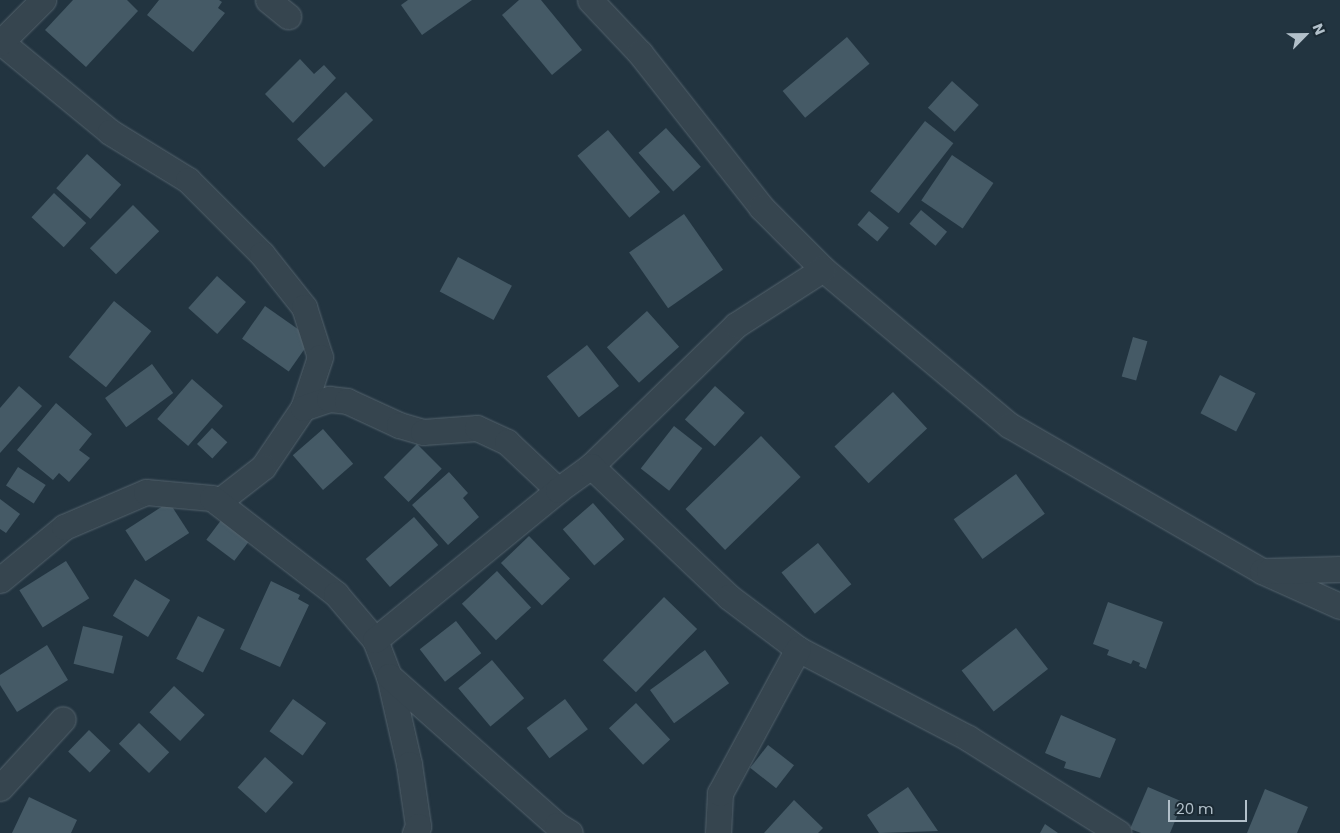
<!DOCTYPE html>
<html>
<head>
<meta charset="utf-8">
<style>
	body { margin:0 }
	#map { position:relative; width:1340px; height:833px; overflow:hidden; background:#223440; font-family:Poppins,sans-serif }
	div>[style] { position:absolute }
	.building>* { inset:0; background:#455a66; transform-origin:0 0 }
	.roads { filter:drop-shadow(0 0 1px #54636d) drop-shadow(0 0 1px #54636d) }
	.minor>* { height:25px; margin:-12.5px; padding:0 12.5px; transform-origin:12.5px; border-radius:12.5px; background:#36454f }
	span { translate:-50% -50%; white-space:nowrap; text-align:center; line-height:1.15; -webkit-text-stroke:5px #1b2a34; paint-order:stroke }
	.north { position:absolute; left:1280px; top:10px; width:50px; height:50px; -webkit-text-stroke:4px #1b2a34; paint-order:stroke; rotate:67deg; font-size:14px; font-weight:700; line-height:20px; text-align:center; color:#b2c0ca }
	.north::after { content:''; display:block; margin:auto; width:18px; height:22px; background:#b2c0ca; clip-path:polygon(50% 0,100% 100%,50% 72%,0 100%) }
	.scale { position:absolute; left:1168px; top:800px; width:79px; height:22px; box-sizing:border-box; border:2px solid #b2c0ca; border-top:0; padding-left:6px; font-size:15px; line-height:18px; white-space:nowrap; color:#b2c0ca; -webkit-text-stroke:4px #1b2a34; paint-order:stroke }
</style>
</head>
<body>
<div id="map">
	<div class="building">
		<div style="clip-path:polygon(73px 0,127px 0,138px 11px,86px 67px,45px 30px)"></div>
		<div style="clip-path:polygon(159px 0,219px 0,222px 2px,218px 8px,225px 13px,193px 52px,147px 15px)"></div>
		<div style="clip-path:polygon(408px 0,472px 0,422px 35px,401px 5px)"></div>
		<div style="clip-path:polygon(519px 0,541px 0,582px 50px,552px 75px,502px 15px)"></div>
		<div style="left:847px;top:37px;width:35px;height:84px;rotate:50deg"></div>
		<div style="clip-path:polygon(300px 59px,314px 74px,324px 65px,336px 78px,293px 123px,265px 94px)"></div>
		<div style="left:952px;top:81px;width:36px;height:36px;rotate:42deg"></div>
		<div style="left:346px;top:92px;width:39px;height:68px;rotate:46deg"></div>
		<div style="left:925px;top:121px;width:36px;height:89px;rotate:38deg"></div>
		<div style="left:666px;top:128px;width:52px;height:37px;rotate:48deg"></div>
		<div style="left:608px;top:130px;width:81px;height:40px;rotate:50deg"></div>
		<div style="left:87px;top:154px;width:46px;height:46px;rotate:42deg"></div>
		<div style="left:952px;top:155px;width:50px;height:55px;rotate:34deg"></div>
		<div style="left:54px;top:193px;width:44px;height:33px;rotate:43deg"></div>
		<div style="left:133px;top:205px;width:37px;height:61px;rotate:45deg"></div>
		<div style="left:921px;top:210px;width:34px;height:18px;rotate:40deg"></div>
		<div style="left:869px;top:211px;width:26px;height:18px;rotate:40deg"></div>
		<div style="left:684px;top:214px;width:68px;height:67px;rotate:55deg"></div>
		<div style="left:458px;top:257px;width:61px;height:39px;rotate:28deg"></div>
		<div style="left:217px;top:276px;width:39px;height:43px;rotate:42deg"></div>
		<div style="left:114px;top:301px;width:48px;height:72px;rotate:39deg"></div>
		<div style="left:265px;top:306px;width:57px;height:40px;rotate:35deg"></div>
		<div style="left:647px;top:311px;width:48px;height:54px;rotate:48deg"></div>
		<div style="left:1133px;top:337px;width:15px;height:41px;rotate:16deg"></div>
		<div style="left:587px;top:345px;width:52px;height:51px;rotate:52deg"></div>
		<div style="left:152px;top:364px;width:36px;height:58px;rotate:54deg"></div>
		<div style="left:1220px;top:375px;width:40px;height:43px;rotate:27deg"></div>
		<div style="left:192px;top:379px;width:41px;height:53px;rotate:41deg"></div>
		<div style="clip-path:polygon(19px 386px,42px 406px,0 453px,0 408px)"></div>
		<div style="left:715px;top:386px;width:40px;height:45px;rotate:42deg"></div>
		<div style="left:893px;top:392px;width:50px;height:80px;rotate:47deg"></div>
		<div style="clip-path:polygon(56px 403px,92px 434px,79px 450px,90px 458px,69px 482px,59px 473px,53px 480px,17px 450px)"></div>
		<div style="left:674px;top:426px;width:36px;height:54px;rotate:38deg"></div>
		<div style="left:212px;top:428px;width:21px;height:22px;rotate:43deg"></div>
		<div style="left:323px;top:429px;width:46px;height:40px;rotate:49deg"></div>
		<div style="left:761px;top:436px;width:57px;height:105px;rotate:46deg"></div>
		<div style="left:417px;top:444px;width:35px;height:47px;rotate:45deg"></div>
		<div style="left:18px;top:467px;width:33px;height:22px;rotate:33deg"></div>
		<div style="clip-path:polygon(449px 472px,468px 493px,463px 498px,479px 517px,448px 545px,412px 505px)"></div>
		<div style="left:1016px;top:474px;width:49px;height:77px;rotate:54deg"></div>
		<div style="clip-path:polygon(0 499px,20px 514px,6px 533px,0 529px)"></div>
		<div style="left:169px;top:502px;width:37px;height:52px;rotate:57deg"></div>
		<div style="left:593px;top:503px;width:48px;height:40px;rotate:49deg"></div>
		<div style="left:225px;top:515px;width:35px;height:31px;rotate:37deg"></div>
		<div style="left:414px;top:517px;width:37px;height:64px;rotate:49deg"></div>
		<div style="left:529px;top:536px;width:59px;height:39px;rotate:46deg"></div>
		<div style="left:818px;top:543px;width:53px;height:47px;rotate:51deg"></div>
		<div style="left:66px;top:561px;width:44px;height:55px;rotate:58deg"></div>
		<div style="left:497px;top:571px;width:50px;height:48px;rotate:47deg"></div>
		<div style="left:135px;top:579px;width:41px;height:43px;rotate:31deg"></div>
		<div style="clip-path:polygon(271px 581px,300px 595px,298px 599px,309px 605px,280px 667px,240px 649px)"></div>
		<div style="left:664px;top:597px;width:46px;height:88px;rotate:44deg"></div>
		<div style="clip-path:polygon(1108px 602px,1163px 622px,1146px 669px,1139px 666px,1140px 663px,1133px 660px,1131px 664px,1107px 655px,1109px 650px,1093px 644px)"></div>
		<div style="left:198px;top:616px;width:30px;height:48px;rotate:27deg"></div>
		<div style="left:456px;top:621px;width:41px;height:46px;rotate:52deg"></div>
		<div style="left:83px;top:626px;width:41px;height:39px;rotate:14deg"></div>
		<div style="left:1016px;top:628px;width:52px;height:69px;rotate:52deg"></div>
		<div style="clip-path:polygon(47px 645px,68px 680px,17px 712px,0 685px,0 675px)"></div>
		<div style="left:705px;top:650px;width:41px;height:68px;rotate:54deg"></div>
		<div style="left:492px;top:660px;width:50px;height:44px;rotate:50deg"></div>
		<div style="left:174px;top:686px;width:42px;height:36px;rotate:43deg"></div>
		<div style="left:293px;top:699px;width:41px;height:40px;rotate:36deg"></div>
		<div style="left:565px;top:699px;width:38px;height:48px;rotate:53deg"></div>
		<div style="left:636px;top:703px;width:50px;height:37px;rotate:47deg"></div>
		<div style="clip-path:polygon(1061px 715px,1116px 739px,1100px 778px,1064px 768px,1066px 762px,1045px 753px)"></div>
		<div style="left:139px;top:723px;width:42px;height:29px;rotate:44deg"></div>
		<div style="left:89px;top:730px;width:30px;height:30px;rotate:44deg"></div>
		<div style="left:768px;top:745px;width:33px;height:29px;rotate:38deg"></div>
		<div style="left:265px;top:757px;width:38px;height:41px;rotate:42deg"></div>
		<div style="clip-path:polygon(908px 787px,938px 831px,879px 833px,867px 815px)"></div>
		<div style="clip-path:polygon(1148px 787px,1183px 802px,1170px 833px,1141px 833px,1130px 829px)"></div>
		<div style="clip-path:polygon(1265px 789px,1308px 807px,1297px 833px,1247px 833px)"></div>
		<div style="clip-path:polygon(29px 797px,77px 820px,71px 833px,12px 833px)"></div>
		<div style="clip-path:polygon(794px 800px,823px 828px,818px 833px,764px 833px)"></div>
		<div style="clip-path:polygon(1045px 824px,1058px 833px,1040px 833px)"></div>
	</div>
	<div class="roads">
		<div class="minor">
			<div style="left:268px;top:0;width:26px;rotate:39deg"></div>
			<div style="left:590px;top:0;width:73px;rotate:46.7deg"></div>
			<div style="left:640px;top:53px;width:196px;rotate:51.8deg"></div>
			<div style="left:761px;top:207px;width:88px;rotate:45deg"></div>
			<div style="left:823px;top:269px;width:243px;rotate:40deg"></div>
			<div style="left:1009px;top:425px;width:292px;rotate:30deg"></div>
			<div style="left:1262px;top:571px;width:85px;rotate:24.2deg"></div>
			<div style="left:1px;top:42px;width:141px;rotate:39.5deg"></div>
			<div style="left:110px;top:132px;width:92px;rotate:31.6deg"></div>
			<div style="left:188px;top:180px;width:105px;rotate:45deg"></div>
			<div style="left:262px;top:254px;width:68px;rotate:51.6deg"></div>
			<div style="left:304px;top:307px;width:52px;rotate:72.3deg"></div>
			<div style="left:320px;top:357px;width:54px;rotate:108.4deg"></div>
			<div style="left:303px;top:408px;width:71px;rotate:124.1deg"></div>
			<div style="left:263px;top:467px;width:57px;rotate:142.1deg"></div>
			<div style="left:0;top:43px;width:61px;rotate:-45deg"></div>
			<div style="left:303px;top:408px;width:28px;rotate:-19deg"></div>
			<div style="left:329px;top:399px;width:18px;rotate:6deg"></div>
			<div style="left:347px;top:401px;width:57px;rotate:24.8deg"></div>
			<div style="left:399px;top:425px;width:25px;rotate:16deg"></div>
			<div style="left:423px;top:432px;width:54px;rotate:-4.2deg"></div>
			<div style="left:477px;top:428px;width:33px;rotate:25deg"></div>
			<div style="left:507px;top:442px;width:70px;rotate:43.3deg"></div>
			<div style="left:591px;top:466px;width:202px;rotate:-44.2deg"></div>
			<div style="left:736px;top:325px;width:103px;rotate:-32.8deg"></div>
			<div style="left:1269px;top:571px;width:71px;rotate:-1.6deg"></div>
			<div style="left:0;top:580px;width:83px;rotate:-39.6deg"></div>
			<div style="left:64px;top:527px;width:89px;rotate:-23.1deg"></div>
			<div style="left:146px;top:492px;width:66px;rotate:5.2deg"></div>
			<div style="left:212px;top:498px;width:157px;rotate:37.7deg"></div>
			<div style="left:336px;top:594px;width:60px;rotate:49.7deg"></div>
			<div style="left:375px;top:640px;width:39px;rotate:69deg"></div>
			<div style="left:389px;top:676px;width:90px;rotate:77.2deg"></div>
			<div style="left:409px;top:764px;width:63px;rotate:81.7deg"></div>
			<div style="left:418px;top:826px;width:8px;rotate:113deg"></div>
			<div style="left:375px;top:640px;width:237px;rotate:-39.3deg"></div>
			<div style="left:558px;top:490px;width:41px;rotate:-36deg"></div>
			<div style="left:591px;top:466px;width:190px;rotate:43.5deg"></div>
			<div style="left:729px;top:597px;width:86px;rotate:37deg"></div>
			<div style="left:798px;top:649px;width:192px;rotate:27.6deg"></div>
			<div style="left:968px;top:738px;width:178px;rotate:32.2deg"></div>
			<div style="left:389px;top:676px;width:225px;rotate:41.6deg"></div>
			<div style="left:557px;top:825px;width:15px;rotate:32deg"></div>
			<div style="left:0;top:788px;width:93px;rotate:-47.6deg"></div>
			<div style="left:718px;top:833px;width:40px;rotate:-87.1deg"></div>
			<div style="left:720px;top:793px;width:164px;rotate:-61.6deg"></div>
		</div>
	</div>
	<div class="north">N</div>
	<div class="scale">20 m</div>
</div>
</body>
</html>
